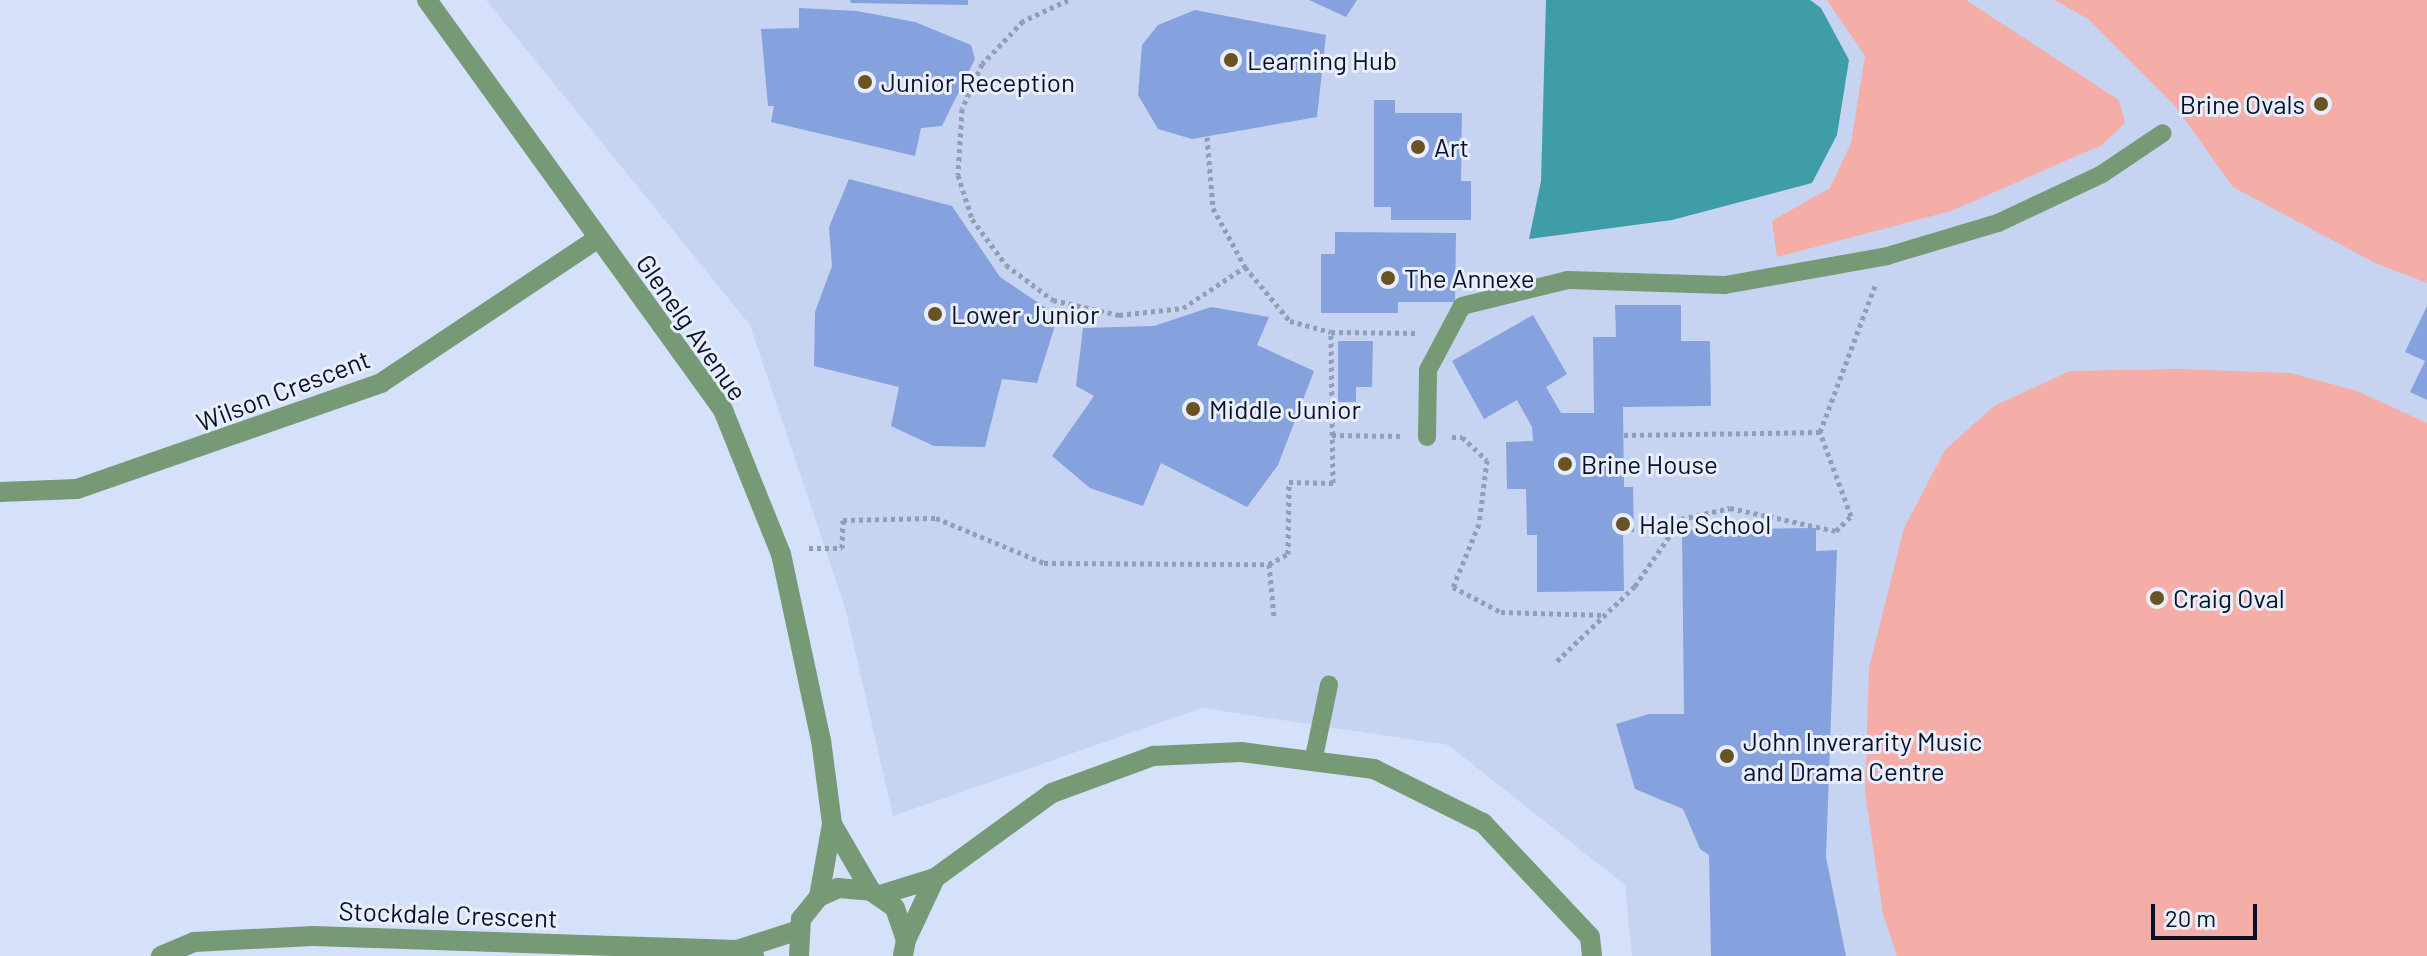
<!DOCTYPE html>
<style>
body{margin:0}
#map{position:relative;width:2427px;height:956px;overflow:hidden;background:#d5e1fb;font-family:Barlow,sans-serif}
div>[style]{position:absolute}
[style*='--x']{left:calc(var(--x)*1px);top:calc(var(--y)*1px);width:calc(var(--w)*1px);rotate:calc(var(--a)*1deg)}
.built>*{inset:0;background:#c6d4f1}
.green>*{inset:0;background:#f5ada7}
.water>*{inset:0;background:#3f9da7}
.building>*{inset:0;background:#85a1de}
.path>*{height:5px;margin-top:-2.5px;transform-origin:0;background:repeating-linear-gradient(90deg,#929db6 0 4px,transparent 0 8px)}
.service>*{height:18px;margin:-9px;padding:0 9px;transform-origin:9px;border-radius:9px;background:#769a76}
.minor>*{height:20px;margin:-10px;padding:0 10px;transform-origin:10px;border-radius:10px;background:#769a76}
.dots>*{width:22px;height:22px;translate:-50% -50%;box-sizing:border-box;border:4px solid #e8eefb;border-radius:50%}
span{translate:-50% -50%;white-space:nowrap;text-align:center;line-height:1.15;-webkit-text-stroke:6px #e8eefb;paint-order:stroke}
.poi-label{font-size:26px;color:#081127}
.left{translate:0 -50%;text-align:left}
.right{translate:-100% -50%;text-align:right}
.street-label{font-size:26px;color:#081127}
.scale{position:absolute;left:2151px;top:904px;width:106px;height:36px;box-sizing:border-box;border:4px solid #081127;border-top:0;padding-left:10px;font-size:24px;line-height:28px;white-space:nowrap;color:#081127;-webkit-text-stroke:6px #e8eefb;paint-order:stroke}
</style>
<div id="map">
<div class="built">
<i style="clip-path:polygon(486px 0,2427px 0,2427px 956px,1632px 956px,1625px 885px,1448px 745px,1202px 708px,893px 816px,846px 611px,750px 325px)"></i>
</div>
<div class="green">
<i style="clip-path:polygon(1827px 0,1966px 0,2119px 100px,2125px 123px,2102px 145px,1951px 211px,1777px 257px,1772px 221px,1830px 188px,1851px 143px,1865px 56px)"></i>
<i style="clip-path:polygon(2054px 0,2427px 0,2427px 283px,2375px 263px,2233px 187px,2175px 106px,2088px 19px)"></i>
<i style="clip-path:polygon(2179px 369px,2291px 373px,2357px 391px,2427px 423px,2427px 956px,1897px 956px,1883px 914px,1865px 793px,1869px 668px,1904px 528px,1945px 450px,1994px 406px,2070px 371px)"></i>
</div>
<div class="water">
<i style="clip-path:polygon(1546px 0,1810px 0,1821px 8px,1849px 60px,1837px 135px,1812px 183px,1672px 220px,1529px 239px,1541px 181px)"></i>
</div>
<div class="building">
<i style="clip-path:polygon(850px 0,968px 0,968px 5px,851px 3px)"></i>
<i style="clip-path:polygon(1309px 0,1357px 0,1346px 17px)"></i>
<i style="clip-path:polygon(799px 8px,857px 11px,915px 22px,971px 45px,975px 59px,942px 126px,921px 128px,915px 156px,771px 122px,774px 106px,768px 106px,761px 29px,799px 28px)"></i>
<i style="clip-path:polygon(1195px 10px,1326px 35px,1317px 117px,1192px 139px,1158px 129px,1138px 95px,1142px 45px,1158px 25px)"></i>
<i style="clip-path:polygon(1374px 100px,1395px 100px,1395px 113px,1462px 113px,1461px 181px,1471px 181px,1471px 220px,1391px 220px,1391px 207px,1374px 207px)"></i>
<i style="clip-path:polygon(849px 179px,952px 206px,1000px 277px,1058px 316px,1037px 383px,1002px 379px,985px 447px,934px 446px,891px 426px,899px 387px,814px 366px,815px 312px,832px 266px,829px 227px)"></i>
<i style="clip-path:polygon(1335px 232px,1456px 233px,1455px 302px,1398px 302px,1398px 313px,1321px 313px,1321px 254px,1335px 254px)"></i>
<i style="clip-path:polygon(1615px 305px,1681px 305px,1681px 341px,1710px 341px,1711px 406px,1623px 407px,1624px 487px,1633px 487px,1634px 532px,1623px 532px,1624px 591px,1537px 592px,1537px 535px,1527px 535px,1526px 489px,1507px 489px,1506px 442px,1533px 441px,1532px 427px,1517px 400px,1484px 419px,1452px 361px,1533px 315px,1567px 374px,1546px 387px,1561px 413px,1594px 413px,1593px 337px,1616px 337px)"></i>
<i style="clip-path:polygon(2427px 306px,2427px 400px,2410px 392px,2425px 361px,2405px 352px)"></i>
<i style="clip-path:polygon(1211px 307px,1269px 317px,1257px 345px,1314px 371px,1278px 465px,1247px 507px,1161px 463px,1143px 506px,1090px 488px,1052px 456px,1094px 396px,1076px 386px,1083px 328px,1154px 326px)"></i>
<i style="clip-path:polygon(1338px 341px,1373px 341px,1372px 387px,1356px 387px,1356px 402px,1338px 402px)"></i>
<i style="clip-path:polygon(1816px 528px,1816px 551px,1837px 550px,1826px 857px,1846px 956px,1711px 956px,1709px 855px,1700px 849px,1683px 809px,1635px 789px,1616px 724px,1649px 714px,1684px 714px,1682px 530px)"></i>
</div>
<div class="path">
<i style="--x:1068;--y:0;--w:50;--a:155"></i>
<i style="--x:1023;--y:21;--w:59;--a:133.6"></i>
<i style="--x:982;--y:64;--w:49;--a:114"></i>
<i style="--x:962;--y:109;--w:66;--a:93.5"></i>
<i style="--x:958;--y:175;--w:46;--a:72.3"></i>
<i style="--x:972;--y:219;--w:57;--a:53.5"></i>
<i style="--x:1006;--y:265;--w:59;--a:36.7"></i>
<i style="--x:1053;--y:300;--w:68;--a:12.8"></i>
<i style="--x:1119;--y:315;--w:64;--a:-6.2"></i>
<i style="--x:1183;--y:308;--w:74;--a:-33.5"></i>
<i style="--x:1207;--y:137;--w:71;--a:85.2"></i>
<i style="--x:1213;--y:208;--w:67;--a:61.5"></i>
<i style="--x:1245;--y:267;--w:70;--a:50.2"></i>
<i style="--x:1290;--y:321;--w:42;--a:15"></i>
<i style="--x:1331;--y:332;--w:87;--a:0.7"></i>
<i style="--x:1820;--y:432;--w:159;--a:-69.4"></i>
<i style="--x:1332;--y:435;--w:70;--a:0.8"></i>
<i style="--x:1452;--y:437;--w:10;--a:0"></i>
<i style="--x:1462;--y:437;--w:34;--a:43"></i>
<i style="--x:1487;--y:460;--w:64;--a:97.1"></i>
<i style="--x:1479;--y:524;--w:68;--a:112.4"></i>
<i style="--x:1453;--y:587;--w:54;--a:27.5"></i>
<i style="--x:1501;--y:612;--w:104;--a:1.7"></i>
<i style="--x:809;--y:548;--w:33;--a:0"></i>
<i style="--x:842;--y:548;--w:28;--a:-88"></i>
<i style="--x:843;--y:520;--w:93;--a:-1.2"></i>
<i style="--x:936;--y:518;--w:117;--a:22.6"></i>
<i style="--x:1044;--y:563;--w:225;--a:0.3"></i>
<i style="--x:1269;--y:564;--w:53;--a:84.6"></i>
<i style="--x:1269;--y:564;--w:21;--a:-28"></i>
<i style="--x:1288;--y:554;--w:72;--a:-89.2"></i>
<i style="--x:1289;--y:482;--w:44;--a:1.3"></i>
<i style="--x:1333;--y:483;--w:151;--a:-90.8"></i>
<i style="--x:1557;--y:661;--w:108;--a:-43.9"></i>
<i style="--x:1635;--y:586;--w:81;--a:-55.5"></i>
<i style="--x:1681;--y:519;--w:50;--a:-12.7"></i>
<i style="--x:1730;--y:508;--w:108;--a:12.2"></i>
<i style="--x:1836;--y:531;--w:21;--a:-45"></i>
<i style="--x:1851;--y:516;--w:90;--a:-110.3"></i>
<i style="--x:1820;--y:432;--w:197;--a:179.1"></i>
</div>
<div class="service">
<i style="--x:1427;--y:437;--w:67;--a:-89.1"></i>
<i style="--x:1428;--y:370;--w:72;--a:-62"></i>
<i style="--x:1462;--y:306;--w:109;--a:-13.8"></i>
<i style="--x:1568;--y:280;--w:157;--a:1.8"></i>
<i style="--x:1725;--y:285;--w:165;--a:-10.1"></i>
<i style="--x:1887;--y:256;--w:116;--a:-16.6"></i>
<i style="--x:1998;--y:223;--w:115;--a:-25.2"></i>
<i style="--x:2102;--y:174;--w:73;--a:-33.9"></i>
<i style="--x:1313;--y:762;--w:79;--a:-78.3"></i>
</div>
<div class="minor">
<i style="--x:427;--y:0;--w:506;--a:54.17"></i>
<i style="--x:723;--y:410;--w:155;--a:68.1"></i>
<i style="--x:781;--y:554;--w:190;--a:77.9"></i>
<i style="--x:821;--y:740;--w:85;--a:82.5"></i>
<i style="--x:832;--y:824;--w:74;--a:100.1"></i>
<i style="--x:0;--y:492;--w:77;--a:-2.2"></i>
<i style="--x:77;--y:489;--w:322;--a:-19.2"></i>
<i style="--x:381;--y:383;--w:260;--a:-33.7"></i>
<i style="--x:832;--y:824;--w:78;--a:59.8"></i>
<i style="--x:880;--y:895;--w:58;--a:-17.2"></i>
<i style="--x:935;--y:878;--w:145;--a:-36"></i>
<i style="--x:1052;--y:793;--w:108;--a:-20.1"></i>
<i style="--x:1153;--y:756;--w:88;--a:-2.6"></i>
<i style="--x:1241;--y:752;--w:134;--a:7.3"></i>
<i style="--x:1374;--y:769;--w:122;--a:26.4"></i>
<i style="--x:1483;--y:823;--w:156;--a:46.8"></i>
<i style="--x:1590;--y:937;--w:19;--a:84"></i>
<i style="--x:906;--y:940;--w:68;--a:-64.9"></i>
<i style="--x:737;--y:950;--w:65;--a:-17.9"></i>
<i style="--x:161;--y:956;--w:36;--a:-23"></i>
<i style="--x:194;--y:942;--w:119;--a:-2.9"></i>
<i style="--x:313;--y:936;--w:424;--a:1.9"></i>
<i style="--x:737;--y:950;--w:18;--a:19"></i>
<i style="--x:799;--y:956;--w:37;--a:-87"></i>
<i style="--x:801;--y:919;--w:28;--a:-51"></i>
<i style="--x:819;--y:897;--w:21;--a:-25"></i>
<i style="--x:838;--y:888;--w:33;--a:5"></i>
<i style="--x:871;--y:891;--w:29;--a:35"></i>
<i style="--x:895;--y:908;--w:34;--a:71"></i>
<i style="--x:906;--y:940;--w:16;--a:101"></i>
</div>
<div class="dots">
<i style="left:1231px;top:60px;background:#695322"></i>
<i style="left:865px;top:82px;background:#695322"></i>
<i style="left:2321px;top:104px;background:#695322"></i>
<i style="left:1418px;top:147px;background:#695322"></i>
<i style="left:1388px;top:278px;background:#695322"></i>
<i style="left:935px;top:314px;background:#695322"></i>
<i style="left:1193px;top:409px;background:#695322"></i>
<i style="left:1565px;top:464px;background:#695322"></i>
<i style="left:1623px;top:524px;background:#695322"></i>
<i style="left:2157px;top:598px;background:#695322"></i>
<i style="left:1727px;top:756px;background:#695322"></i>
</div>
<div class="poi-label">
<span class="left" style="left:1247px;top:60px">Learning Hub</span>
<span class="left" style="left:881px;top:82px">Junior Reception</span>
<span class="right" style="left:2305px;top:104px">Brine Ovals</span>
<span class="left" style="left:1434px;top:147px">Art</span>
<span class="left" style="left:1404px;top:278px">The Annexe</span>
<span class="left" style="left:951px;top:314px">Lower Junior</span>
<span class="left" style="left:1209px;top:409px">Middle Junior</span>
<span class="left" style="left:1581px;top:464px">Brine House</span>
<span class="left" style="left:1639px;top:524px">Hale School</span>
<span class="left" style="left:2173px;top:598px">Craig Oval</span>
<span class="left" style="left:1743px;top:756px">John Inverarity Music<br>and Drama Centre</span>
</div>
<div class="street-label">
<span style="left:692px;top:327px;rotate:55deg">Glenelg Avenue</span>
<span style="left:283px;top:390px;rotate:-21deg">Wilson Crescent</span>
<span style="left:448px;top:914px;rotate:2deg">Stockdale Crescent</span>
</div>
<div class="scale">20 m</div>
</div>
